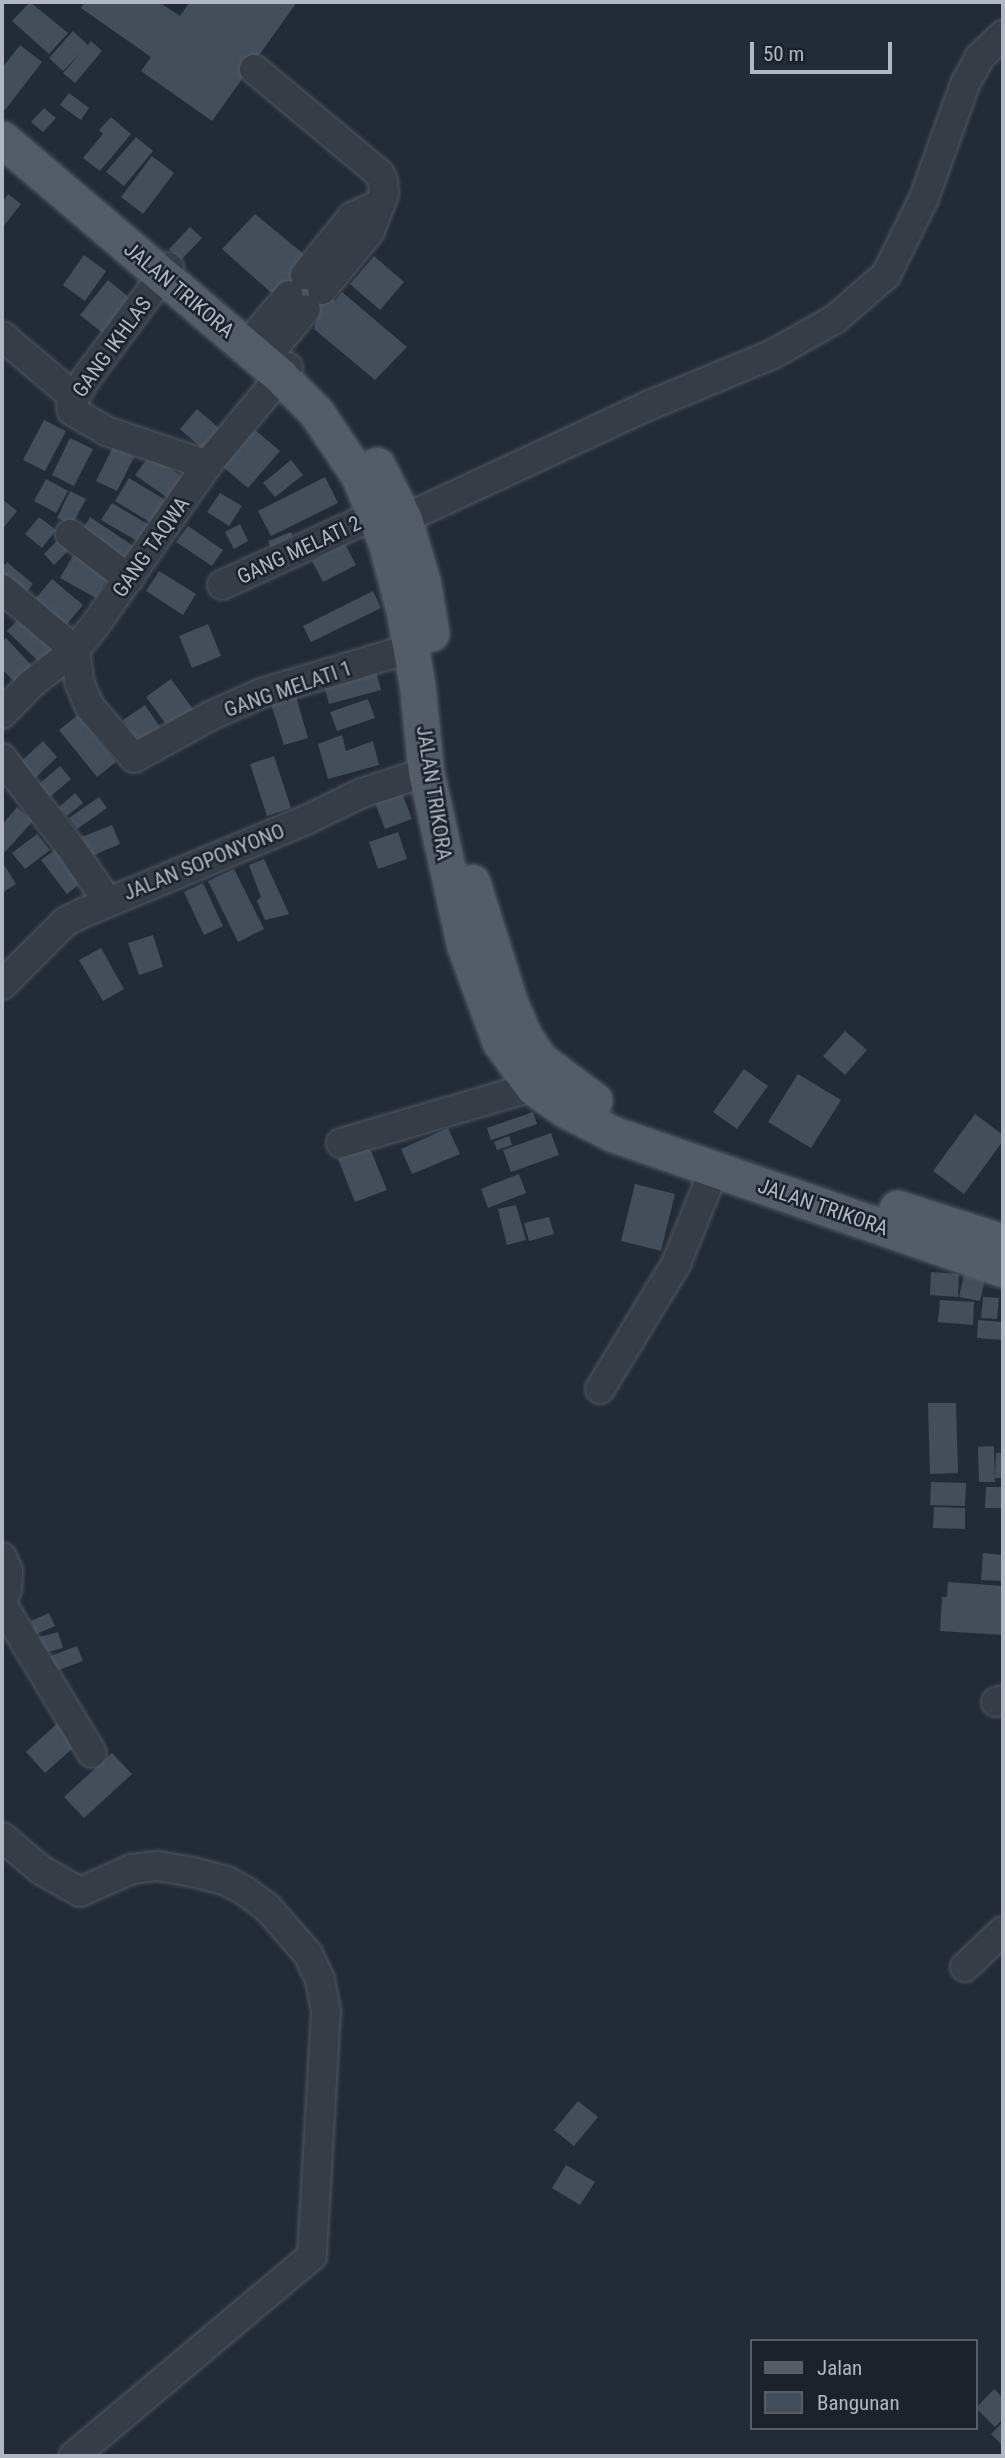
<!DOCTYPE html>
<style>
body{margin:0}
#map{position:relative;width:1005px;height:2458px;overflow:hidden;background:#232b36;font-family:"Roboto Condensed",sans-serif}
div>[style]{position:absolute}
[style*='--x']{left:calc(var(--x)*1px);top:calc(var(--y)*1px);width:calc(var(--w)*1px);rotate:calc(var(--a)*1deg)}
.building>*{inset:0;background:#444e5b}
.roads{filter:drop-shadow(0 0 2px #515862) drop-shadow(0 0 2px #515862)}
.minor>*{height:28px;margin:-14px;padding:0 14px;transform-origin:14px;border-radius:14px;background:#363d47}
.major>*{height:35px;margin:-17.5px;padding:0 17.5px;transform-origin:17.5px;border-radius:17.5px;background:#545c67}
span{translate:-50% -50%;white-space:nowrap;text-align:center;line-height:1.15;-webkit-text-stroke:5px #1b222c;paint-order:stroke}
.street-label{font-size:21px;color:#b1b8c3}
.frame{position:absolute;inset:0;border:4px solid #b1b8c3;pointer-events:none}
.legend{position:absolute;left:750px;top:2339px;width:228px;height:91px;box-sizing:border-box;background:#1b222c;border:2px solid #575e68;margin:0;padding:9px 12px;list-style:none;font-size:21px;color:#b1b8c3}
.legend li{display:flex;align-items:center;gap:14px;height:35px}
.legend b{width:35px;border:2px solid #575e68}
.scale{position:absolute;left:750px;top:42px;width:142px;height:32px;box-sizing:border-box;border:4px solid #b1b8c3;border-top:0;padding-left:9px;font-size:21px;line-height:24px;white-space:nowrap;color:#b1b8c3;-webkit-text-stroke:5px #1b222c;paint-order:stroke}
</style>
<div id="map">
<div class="building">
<i style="clip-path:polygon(30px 2px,68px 33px,49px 54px,12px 21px)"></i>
<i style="clip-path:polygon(85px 2px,159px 2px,180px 16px,190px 2px,297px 2px,212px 121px,141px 71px,151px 57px,81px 8px)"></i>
<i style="clip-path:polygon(73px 31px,88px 45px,91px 41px,102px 51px,75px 83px,63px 73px,82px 51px,63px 71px,49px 58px)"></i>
<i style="clip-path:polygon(20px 45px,42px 62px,5px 110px,2px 108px,2px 68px)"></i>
<i style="clip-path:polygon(69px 93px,89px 108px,81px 120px,60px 105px)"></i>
<i style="clip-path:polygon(44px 108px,56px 118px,43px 132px,31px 122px)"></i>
<i style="clip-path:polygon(111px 117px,131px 134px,100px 171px,83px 158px,103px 134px,99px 130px)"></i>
<i style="clip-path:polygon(136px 137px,153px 151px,124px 186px,106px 172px)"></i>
<i style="clip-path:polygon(152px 156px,174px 173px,143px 214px,121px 197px)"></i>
<i style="clip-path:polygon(8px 194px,21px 204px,2px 228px,2px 202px)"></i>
<i style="clip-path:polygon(255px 214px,311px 260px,302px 272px,335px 301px,342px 292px,407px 347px,375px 380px,314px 329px,317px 318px,283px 290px,276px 297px,222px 249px)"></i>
<i style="clip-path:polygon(190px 227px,202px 238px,181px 260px,169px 249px)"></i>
<i style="clip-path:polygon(84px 255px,106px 271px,85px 301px,63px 285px)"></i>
<i style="clip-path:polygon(374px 256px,404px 282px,380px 310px,350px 284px)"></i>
<i style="clip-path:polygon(108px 280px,138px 305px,110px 339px,80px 315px)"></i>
<i style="clip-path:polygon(197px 409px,228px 436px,210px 456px,180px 429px)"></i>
<i style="clip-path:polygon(44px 420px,66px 431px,45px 471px,23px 460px)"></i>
<i style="clip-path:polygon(255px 430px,280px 451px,248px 488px,223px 467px)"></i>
<i style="clip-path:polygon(70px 438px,93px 449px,74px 486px,52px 475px)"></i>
<i style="clip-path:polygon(113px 447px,134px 457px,117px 491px,96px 481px)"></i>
<i style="clip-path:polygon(150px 455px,184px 478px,169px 499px,135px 475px)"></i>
<i style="clip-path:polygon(291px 460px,303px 475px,275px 497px,263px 483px)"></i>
<i style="clip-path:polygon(325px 477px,338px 503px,271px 536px,258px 511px)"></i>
<i style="clip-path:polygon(129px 478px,167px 501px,153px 524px,115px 501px)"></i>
<i style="clip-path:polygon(46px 479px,68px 491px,56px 513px,34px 501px)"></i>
<i style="clip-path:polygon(70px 491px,86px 499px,72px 525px,57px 518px)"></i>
<i style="clip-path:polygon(220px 493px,242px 506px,229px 526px,207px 512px)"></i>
<i style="clip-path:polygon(2px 499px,17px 511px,4px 527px,2px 525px)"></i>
<i style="clip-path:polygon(112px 503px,149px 525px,139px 542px,101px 520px)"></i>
<i style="clip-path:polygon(39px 517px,56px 530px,42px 548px,25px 534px)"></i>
<i style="clip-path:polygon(90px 517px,135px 547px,123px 566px,78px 536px)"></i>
<i style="clip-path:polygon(240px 524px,248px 541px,234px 549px,225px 532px)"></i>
<i style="clip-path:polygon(188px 526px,223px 550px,212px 566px,176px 542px)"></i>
<i style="clip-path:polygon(291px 532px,297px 547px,274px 556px,268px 541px)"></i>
<i style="clip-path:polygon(63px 535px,73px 546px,54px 565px,44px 554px)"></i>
<i style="clip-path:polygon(345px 544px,356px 565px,323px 582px,312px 561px)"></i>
<i style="clip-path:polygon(75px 552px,111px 572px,96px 598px,60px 578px)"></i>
<i style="clip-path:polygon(7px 562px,33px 584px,20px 600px,2px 586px,2px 568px)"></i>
<i style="clip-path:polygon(159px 571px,196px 594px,183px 615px,146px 591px)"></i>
<i style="clip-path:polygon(52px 579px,83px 605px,66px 625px,35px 599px)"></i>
<i style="clip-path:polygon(373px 591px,381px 608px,311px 642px,303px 626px)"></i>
<i style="clip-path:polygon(26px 612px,63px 648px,44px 667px,7px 631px)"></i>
<i style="clip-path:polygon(208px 624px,221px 656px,192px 668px,179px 636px)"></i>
<i style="clip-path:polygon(6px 638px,34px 668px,17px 685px,2px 669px,2px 642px)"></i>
<i style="clip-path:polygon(374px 664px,381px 690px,329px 704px,322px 678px)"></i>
<i style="clip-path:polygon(171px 679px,193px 709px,168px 727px,146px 697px)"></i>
<i style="clip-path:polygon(295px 693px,308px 738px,284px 745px,270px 701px)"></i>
<i style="clip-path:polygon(368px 699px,375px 718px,337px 731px,330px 712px)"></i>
<i style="clip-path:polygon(145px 705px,163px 731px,141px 746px,123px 720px)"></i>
<i style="clip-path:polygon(78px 715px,116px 762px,97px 777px,59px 730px)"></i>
<i style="clip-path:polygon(342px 735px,346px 751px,373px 741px,379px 765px,328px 779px,318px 744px)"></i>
<i style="clip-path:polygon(43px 741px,57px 757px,29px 784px,14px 768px)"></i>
<i style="clip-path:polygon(274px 756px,291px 808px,267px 816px,250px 764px)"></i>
<i style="clip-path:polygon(60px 766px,71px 779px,44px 802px,33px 789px)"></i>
<i style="clip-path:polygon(75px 793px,83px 803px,67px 816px,59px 807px)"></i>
<i style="clip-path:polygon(402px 793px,412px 819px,385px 829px,375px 803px)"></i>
<i style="clip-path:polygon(99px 797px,107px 808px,77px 829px,69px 818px)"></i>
<i style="clip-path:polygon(17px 807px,33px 821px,5px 852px,2px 850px,2px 825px)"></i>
<i style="clip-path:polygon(112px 825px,120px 844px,87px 858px,79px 838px)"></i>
<i style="clip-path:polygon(398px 832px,407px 859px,378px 869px,369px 842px)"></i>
<i style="clip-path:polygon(37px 834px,50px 850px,25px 869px,12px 853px)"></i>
<i style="clip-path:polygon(59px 847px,84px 880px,67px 894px,41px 860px)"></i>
<i style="clip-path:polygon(264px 859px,289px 914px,265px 920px,257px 901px,261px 897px,249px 865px)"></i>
<i style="clip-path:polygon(4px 865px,16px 884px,2px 893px,2px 866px)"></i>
<i style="clip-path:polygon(234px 869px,264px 929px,238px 942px,208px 881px)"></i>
<i style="clip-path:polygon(203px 883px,223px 926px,204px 935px,184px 892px)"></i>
<i style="clip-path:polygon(153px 935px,163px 967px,139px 975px,128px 943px)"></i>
<i style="clip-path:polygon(101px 948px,124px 989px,103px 1001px,79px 960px)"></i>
<i style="clip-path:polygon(845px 1031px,867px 1050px,845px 1075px,823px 1056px)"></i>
<i style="clip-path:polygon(744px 1069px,768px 1086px,737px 1129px,713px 1112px)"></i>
<i style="clip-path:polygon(798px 1074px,841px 1100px,811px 1148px,768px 1122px)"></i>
<i style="clip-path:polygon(533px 1112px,537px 1124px,491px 1140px,487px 1128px)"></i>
<i style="clip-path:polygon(975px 1114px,1003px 1135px,1003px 1141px,964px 1194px,933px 1171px)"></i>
<i style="clip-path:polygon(448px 1128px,460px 1154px,412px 1174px,401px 1149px)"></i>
<i style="clip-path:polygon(551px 1133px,559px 1155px,511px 1172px,503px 1150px)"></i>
<i style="clip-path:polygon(509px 1136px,512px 1145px,497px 1150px,494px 1142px)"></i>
<i style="clip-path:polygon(369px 1146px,387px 1190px,355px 1202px,338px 1159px)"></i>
<i style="clip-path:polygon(519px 1174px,526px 1193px,488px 1208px,481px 1189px)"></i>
<i style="clip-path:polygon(635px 1184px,675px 1194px,661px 1251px,621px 1241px)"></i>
<i style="clip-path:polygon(516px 1205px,526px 1240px,507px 1245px,498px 1209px)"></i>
<i style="clip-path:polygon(549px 1217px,554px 1234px,529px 1241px,524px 1223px)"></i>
<i style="clip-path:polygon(931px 1272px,959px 1274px,958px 1297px,930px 1295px)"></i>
<i style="clip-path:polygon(964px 1275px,985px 1279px,980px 1301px,959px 1297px)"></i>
<i style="clip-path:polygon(983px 1297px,999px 1298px,997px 1319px,981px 1318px)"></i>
<i style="clip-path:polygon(940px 1300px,974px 1302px,973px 1325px,938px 1322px)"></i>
<i style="clip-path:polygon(978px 1320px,1003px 1322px,1003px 1340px,977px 1338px)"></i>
<i style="clip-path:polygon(928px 1403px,956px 1403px,958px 1473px,930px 1474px)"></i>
<i style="clip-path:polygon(994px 1446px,995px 1482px,979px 1482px,978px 1447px)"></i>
<i style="clip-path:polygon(996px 1453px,1003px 1453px,1003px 1478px,995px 1478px)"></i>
<i style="clip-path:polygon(931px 1482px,966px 1483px,965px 1506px,930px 1505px)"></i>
<i style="clip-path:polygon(986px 1487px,1003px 1487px,1003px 1508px,985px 1508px)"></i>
<i style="clip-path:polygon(934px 1507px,965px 1508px,965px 1529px,933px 1528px)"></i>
<i style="clip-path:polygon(983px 1553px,1003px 1555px,1003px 1581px,981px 1580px)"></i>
<i style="clip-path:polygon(948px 1582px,1003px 1586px,1003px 1635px,940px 1631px,942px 1597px,947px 1597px)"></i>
<i style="clip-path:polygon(49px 1613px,55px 1626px,36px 1634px,31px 1621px)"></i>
<i style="clip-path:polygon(58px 1632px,63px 1648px,44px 1653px,39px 1637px)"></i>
<i style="clip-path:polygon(77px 1646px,83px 1661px,53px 1672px,48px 1657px)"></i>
<i style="clip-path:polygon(62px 1719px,82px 1740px,45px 1773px,26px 1752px)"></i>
<i style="clip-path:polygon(112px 1753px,132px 1774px,84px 1818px,64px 1797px)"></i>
<i style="clip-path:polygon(578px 2101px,598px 2117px,574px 2146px,554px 2130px)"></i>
<i style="clip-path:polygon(566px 2165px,595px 2182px,580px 2205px,552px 2188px)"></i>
<i style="clip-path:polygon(994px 2389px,1003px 2398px,1003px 2419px,995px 2427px,976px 2408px)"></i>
<i style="clip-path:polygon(1003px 2422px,1003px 2446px,991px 2434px)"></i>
</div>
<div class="roads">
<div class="minor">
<i style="--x:254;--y:69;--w:163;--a:39.8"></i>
<i style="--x:379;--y:173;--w:9;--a:63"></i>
<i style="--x:383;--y:181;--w:13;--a:86"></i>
<i style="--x:384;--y:194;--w:40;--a:111"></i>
<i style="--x:370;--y:231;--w:76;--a:129.1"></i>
<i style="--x:169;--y:267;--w:137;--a:126.7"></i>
<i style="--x:87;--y:377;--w:31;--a:121"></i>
<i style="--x:71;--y:404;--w:7;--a:82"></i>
<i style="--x:72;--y:411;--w:39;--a:30"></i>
<i style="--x:106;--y:431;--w:107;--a:18.6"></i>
<i style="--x:305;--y:275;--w:75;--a:-51"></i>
<i style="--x:352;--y:217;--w:32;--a:-26"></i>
<i style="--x:2;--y:336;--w:94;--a:40.3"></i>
<i style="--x:246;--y:347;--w:67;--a:-50.4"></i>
<i style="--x:263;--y:361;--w:67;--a:-50.4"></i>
<i style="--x:404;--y:519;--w:271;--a:-24.9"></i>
<i style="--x:650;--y:405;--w:133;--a:-22.5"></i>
<i style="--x:773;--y:354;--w:71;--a:-29.4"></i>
<i style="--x:835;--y:319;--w:67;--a:-40.8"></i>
<i style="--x:886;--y:275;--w:86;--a:-63.7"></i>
<i style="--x:924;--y:198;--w:121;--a:-70.2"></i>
<i style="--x:965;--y:84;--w:31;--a:-61"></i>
<i style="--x:980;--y:57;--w:32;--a:-44"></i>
<i style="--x:70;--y:534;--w:74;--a:37.3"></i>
<i style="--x:222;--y:585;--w:168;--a:-24.6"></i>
<i style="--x:2;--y:589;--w:95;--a:39.9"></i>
<i style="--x:75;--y:650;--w:34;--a:82"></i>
<i style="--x:80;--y:684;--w:25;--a:67"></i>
<i style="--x:90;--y:707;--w:67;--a:49.2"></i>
<i style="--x:134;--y:758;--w:87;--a:-28.9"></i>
<i style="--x:210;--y:716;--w:57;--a:-23.9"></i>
<i style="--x:262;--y:693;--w:157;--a:-16.7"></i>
<i style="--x:2;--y:714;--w:43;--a:-45.9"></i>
<i style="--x:32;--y:683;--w:54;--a:-37.5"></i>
<i style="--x:75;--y:650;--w:33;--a:-51"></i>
<i style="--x:96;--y:624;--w:194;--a:-55.1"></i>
<i style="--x:207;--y:465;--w:127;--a:-50.4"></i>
<i style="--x:2;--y:758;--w:113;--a:52.5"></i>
<i style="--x:71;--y:848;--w:65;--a:55.6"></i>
<i style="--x:2;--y:985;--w:89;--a:-45"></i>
<i style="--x:65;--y:922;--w:22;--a:-27"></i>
<i style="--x:85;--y:912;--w:242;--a:-22.6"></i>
<i style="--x:308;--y:819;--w:60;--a:-25.7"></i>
<i style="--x:362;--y:793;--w:67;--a:-18.2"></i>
<i style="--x:341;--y:1143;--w:200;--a:-16.3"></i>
<i style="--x:600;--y:1389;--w:146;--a:-58.7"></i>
<i style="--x:676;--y:1264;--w:101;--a:-68"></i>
<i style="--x:2;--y:1557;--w:15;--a:67"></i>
<i style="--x:8;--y:1571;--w:18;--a:93"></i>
<i style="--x:7;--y:1589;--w:12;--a:114"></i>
<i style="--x:2;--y:1604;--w:174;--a:58.9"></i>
<i style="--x:996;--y:1702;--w:7;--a:-16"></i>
<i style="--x:2;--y:1837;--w:51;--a:40.2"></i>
<i style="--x:41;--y:1870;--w:45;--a:29.4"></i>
<i style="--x:80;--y:1892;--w:57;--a:-23.9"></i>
<i style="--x:132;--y:1869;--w:26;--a:-7"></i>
<i style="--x:158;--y:1866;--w:36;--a:10"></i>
<i style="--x:193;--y:1872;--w:35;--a:15"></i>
<i style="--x:227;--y:1881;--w:21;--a:29"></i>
<i style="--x:245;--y:1891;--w:27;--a:36"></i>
<i style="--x:267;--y:1907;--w:62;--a:48.9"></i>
<i style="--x:308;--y:1954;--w:29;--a:65"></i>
<i style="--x:320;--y:1980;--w:33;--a:79"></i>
<i style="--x:326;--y:2012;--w:244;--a:93.3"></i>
<i style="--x:312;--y:2256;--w:311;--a:140"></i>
<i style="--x:965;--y:1967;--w:52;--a:-43.5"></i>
</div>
<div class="major">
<i style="--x:2;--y:139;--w:365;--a:40.4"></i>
<i style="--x:280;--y:376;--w:51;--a:45"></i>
<i style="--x:316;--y:412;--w:77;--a:56.1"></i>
<i style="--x:359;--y:476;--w:72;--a:68.1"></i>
<i style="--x:386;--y:543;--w:70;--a:75.2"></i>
<i style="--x:404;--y:611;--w:74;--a:79.9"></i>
<i style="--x:417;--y:684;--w:88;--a:84.2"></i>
<i style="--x:426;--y:772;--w:176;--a:77.5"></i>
<i style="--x:464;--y:944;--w:104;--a:69.8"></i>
<i style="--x:500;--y:1042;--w:56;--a:53.7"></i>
<i style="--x:533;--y:1087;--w:38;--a:35"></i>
<i style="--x:564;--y:1109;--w:55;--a:27"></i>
<i style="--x:613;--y:1134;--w:413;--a:19.1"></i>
<i style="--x:377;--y:465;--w:60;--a:63.4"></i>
<i style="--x:404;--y:519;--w:68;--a:73.7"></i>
<i style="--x:423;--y:584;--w:50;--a:80.7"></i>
<i style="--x:472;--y:882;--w:127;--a:72.6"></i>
<i style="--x:510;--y:1003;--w:34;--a:67"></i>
<i style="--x:523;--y:1034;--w:30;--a:57"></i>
<i style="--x:539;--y:1059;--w:69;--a:36.7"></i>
<i style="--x:897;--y:1208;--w:111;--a:17.8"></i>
</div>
</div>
<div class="street-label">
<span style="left:179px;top:290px;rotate:40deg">JALAN TRIKORA</span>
<span style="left:112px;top:347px;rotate:-54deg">GANG IKHLAS</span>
<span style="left:151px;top:547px;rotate:-55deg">GANG TAQWA</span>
<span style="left:299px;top:550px;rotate:-25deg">GANG MELATI 2</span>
<span style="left:288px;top:689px;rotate:-19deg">GANG MELATI 1</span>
<span style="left:434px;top:793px;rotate:81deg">JALAN TRIKORA</span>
<span style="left:204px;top:862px;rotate:-22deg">JALAN SOPONYONO</span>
<span style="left:823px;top:1207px;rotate:19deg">JALAN TRIKORA</span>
</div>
<div class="frame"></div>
<ul class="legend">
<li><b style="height:9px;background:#545c67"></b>Jalan</li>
<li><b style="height:19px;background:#444e5b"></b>Bangunan</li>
</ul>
<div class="scale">50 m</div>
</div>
